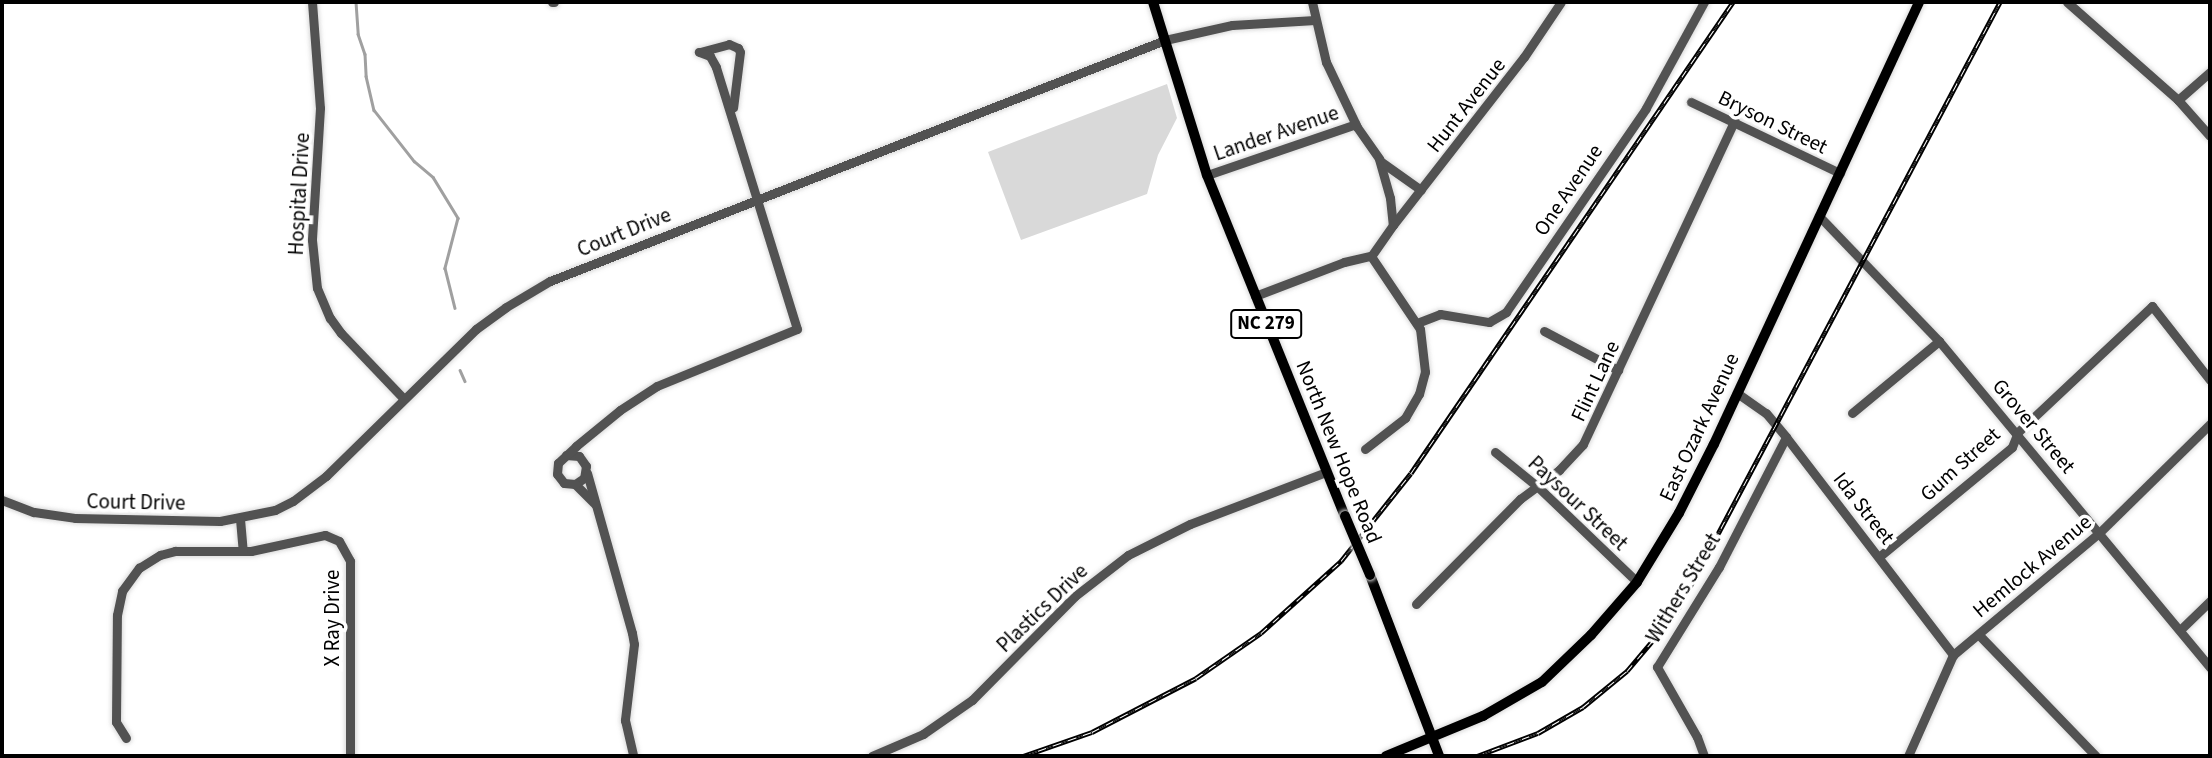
<!DOCTYPE html>
<style>
body{margin:0}
#map{position:relative;width:2212px;height:758px;overflow:hidden;background:#fff;font-family:"Source Sans 3",sans-serif}
div>[style]{position:absolute}
[style*='--x']{left:calc(var(--x)*1px);top:calc(var(--y)*1px);width:calc(var(--w)*1px);rotate:calc(var(--a)*1deg)}
.green>*{inset:0;background:#d9d9d9}
.stream>*{height:2.5px;margin:-1.25px;padding:0 1.25px;transform-origin:1.25px;border-radius:1.25px;background:#a0a0a0}
.roads{filter:drop-shadow(0 0 2px #dbdbdb) drop-shadow(0 0 2px #dbdbdb)}
.minor>*{height:9px;margin:-4.5px;padding:0 4.5px;transform-origin:4.5px;border-radius:4.5px;background:#525252}
.major>*{height:10px;margin:-5px;padding:0 5px;transform-origin:5px;border-radius:5px;background:#000}
.rail>*{height:5px;margin-top:-2.5px;transform-origin:0;background:repeating-linear-gradient(90deg,#fff 0 8px,#000 0 16px);box-sizing:border-box;border-block:2px solid #000}
.bridges{filter:drop-shadow(0 0 2px #dbdbdb) drop-shadow(0 0 2px #dbdbdb)}
.major-bridge>*{height:10px;margin:-5px;padding:0 5px;transform-origin:5px;border-radius:5px;background:#000}
span{translate:-50% -50%;white-space:nowrap;text-align:center;line-height:1.15;-webkit-text-stroke:7px #fff;paint-order:stroke}
.shield-label span{padding:2px 5px;background:#fff;border:2px solid;border-radius:5px;-webkit-text-stroke-width:0}
.shield-label{font-size:19px;color:#000;font-weight:700}
.street-label{font-size:21px;color:#000}
.frame{position:absolute;inset:0;border:4px solid #000;pointer-events:none}
</style>
<div id="map">
<div class="green">
<i style="clip-path:polygon(1167px 84px,1177px 118px,1158px 155px,1147px 194px,1021px 240px,988px 152px)"></i>
</div>
<div class="stream">
<i style="--x:356;--y:2;--w:32;--a:86"></i>
<i style="--x:358;--y:34;--w:21;--a:71"></i>
<i style="--x:365;--y:54;--w:22;--a:87"></i>
<i style="--x:366;--y:76;--w:35;--a:77"></i>
<i style="--x:374;--y:110;--w:65;--a:51.9"></i>
<i style="--x:414;--y:161;--w:25;--a:40"></i>
<i style="--x:433;--y:177;--w:48;--a:58.6"></i>
<i style="--x:458;--y:218;--w:52;--a:104.6"></i>
<i style="--x:445;--y:268;--w:41;--a:76"></i>
<i style="--x:460;--y:370;--w:12;--a:66"></i>
</div>
<div class="roads">
<div class="minor">
<i style="--x:312;--y:2;--w:106;--a:85.7"></i>
<i style="--x:320;--y:108;--w:132;--a:93.5"></i>
<i style="--x:312;--y:240;--w:48;--a:84.1"></i>
<i style="--x:317;--y:288;--w:33;--a:67"></i>
<i style="--x:330;--y:318;--w:19;--a:54"></i>
<i style="--x:341;--y:333;--w:91;--a:46.3"></i>
<i style="--x:552;--y:2;--w:2;--a:0"></i>
<i style="--x:1312;--y:2;--w:62;--a:76.9"></i>
<i style="--x:1326;--y:62;--w:72;--a:64.5"></i>
<i style="--x:1357;--y:127;--w:39;--a:55"></i>
<i style="--x:1379;--y:159;--w:41;--a:74.2"></i>
<i style="--x:1390;--y:198;--w:27;--a:84"></i>
<i style="--x:1393;--y:225;--w:38;--a:125"></i>
<i style="--x:2067;--y:2;--w:148;--a:41.4"></i>
<i style="--x:2178;--y:100;--w:48;--a:48.4"></i>
<i style="--x:700;--y:52;--w:30;--a:-15"></i>
<i style="--x:729;--y:44;--w:10;--a:24"></i>
<i style="--x:738;--y:48;--w:4;--a:63"></i>
<i style="--x:740;--y:52;--w:56;--a:97.1"></i>
<i style="--x:2178;--y:100;--w:43;--a:-41.2"></i>
<i style="--x:1691;--y:102;--w:165;--a:25.5"></i>
<i style="--x:1380;--y:161;--w:50;--a:35.3"></i>
<i style="--x:1207;--y:175;--w:157;--a:-18.9"></i>
<i style="--x:1819;--y:216;--w:173;--a:46.2"></i>
<i style="--x:1939;--y:341;--w:425;--a:50.3"></i>
<i style="--x:1393;--y:225;--w:213;--a:-52.1"></i>
<i style="--x:1524;--y:57;--w:66;--a:-56.1"></i>
<i style="--x:1255;--y:296;--w:95;--a:-20.9"></i>
<i style="--x:1344;--y:262;--w:28;--a:-13"></i>
<i style="--x:1417;--y:323;--w:25;--a:-21"></i>
<i style="--x:1440;--y:314;--w:50;--a:9.3"></i>
<i style="--x:1489;--y:322;--w:20;--a:-30"></i>
<i style="--x:1506;--y:312;--w:247;--a:-55.5"></i>
<i style="--x:1646;--y:108;--w:121;--a:-61.3"></i>
<i style="--x:1544;--y:331;--w:84;--a:27.8"></i>
<i style="--x:1737;--y:393;--w:35;--a:35"></i>
<i style="--x:1766;--y:413;--w:31;--a:50"></i>
<i style="--x:1786;--y:437;--w:275;--a:52.5"></i>
<i style="--x:1852;--y:413;--w:113;--a:-39.6"></i>
<i style="--x:1365;--y:449;--w:51;--a:-37.8"></i>
<i style="--x:1405;--y:418;--w:28;--a:-60"></i>
<i style="--x:1419;--y:394;--w:23;--a:-75"></i>
<i style="--x:1425;--y:372;--w:43;--a:-96.6"></i>
<i style="--x:1420;--y:329;--w:88;--a:-123.9"></i>
<i style="--x:1495;--y:452;--w:55;--a:39.1"></i>
<i style="--x:1538;--y:487;--w:137;--a:43.8"></i>
<i style="--x:566;--y:455;--w:13;--a:4"></i>
<i style="--x:579;--y:456;--w:12;--a:55"></i>
<i style="--x:586;--y:466;--w:12;--a:99"></i>
<i style="--x:584;--y:478;--w:11;--a:146"></i>
<i style="--x:587;--y:473;--w:166;--a:74.3"></i>
<i style="--x:632;--y:633;--w:11;--a:80"></i>
<i style="--x:634;--y:644;--w:77;--a:96.8"></i>
<i style="--x:625;--y:720;--w:37;--a:77"></i>
<i style="--x:2;--y:500;--w:34;--a:21"></i>
<i style="--x:34;--y:512;--w:41;--a:8.3"></i>
<i style="--x:75;--y:518;--w:145;--a:1.2"></i>
<i style="--x:220;--y:521;--w:56;--a:-11.3"></i>
<i style="--x:275;--y:510;--w:20;--a:-27"></i>
<i style="--x:293;--y:501;--w:41;--a:-37.1"></i>
<i style="--x:326;--y:476;--w:210;--a:-44.4"></i>
<i style="--x:476;--y:329;--w:37;--a:-36"></i>
<i style="--x:506;--y:307;--w:51;--a:-30.6"></i>
<i style="--x:550;--y:281;--w:661;--a:-21.4"></i>
<i style="--x:1165;--y:40;--w:69;--a:-12.6"></i>
<i style="--x:1232;--y:25;--w:83;--a:-3.4"></i>
<i style="--x:595;--y:504;--w:28;--a:-135"></i>
<i style="--x:575;--y:484;--w:11;--a:-175"></i>
<i style="--x:564;--y:483;--w:11;--a:-128"></i>
<i style="--x:557;--y:474;--w:11;--a:-85"></i>
<i style="--x:558;--y:463;--w:25;--a:-43"></i>
<i style="--x:576;--y:446;--w:57;--a:-39.3"></i>
<i style="--x:620;--y:410;--w:44;--a:-33"></i>
<i style="--x:657;--y:386;--w:151;--a:-22.2"></i>
<i style="--x:797;--y:329;--w:274;--a:-107.2"></i>
<i style="--x:716;--y:67;--w:13;--a:-119"></i>
<i style="--x:710;--y:56;--w:12;--a:-160"></i>
<i style="--x:240;--y:519;--w:32;--a:85"></i>
<i style="--x:1880;--y:556;--w:171;--a:-39.5"></i>
<i style="--x:2012;--y:447;--w:16;--a:-68"></i>
<i style="--x:2018;--y:432;--w:184;--a:-43.2"></i>
<i style="--x:2152;--y:306;--w:94;--a:51.9"></i>
<i style="--x:1416;--y:604;--w:148;--a:-45.3"></i>
<i style="--x:1520;--y:499;--w:49;--a:-36.6"></i>
<i style="--x:1559;--y:470;--w:35;--a:-47"></i>
<i style="--x:1583;--y:444;--w:357;--a:-64.9"></i>
<i style="--x:2180;--y:630;--w:42;--a:-44"></i>
<i style="--x:1979;--y:635;--w:168;--a:46"></i>
<i style="--x:126;--y:738;--w:19;--a:-122"></i>
<i style="--x:116;--y:722;--w:107;--a:-89.5"></i>
<i style="--x:117;--y:615;--w:25;--a:-78"></i>
<i style="--x:122;--y:591;--w:29;--a:-54"></i>
<i style="--x:139;--y:568;--w:25;--a:-32"></i>
<i style="--x:160;--y:555;--w:16;--a:-15"></i>
<i style="--x:175;--y:551;--w:76;--a:0"></i>
<i style="--x:251;--y:551;--w:76;--a:-12.2"></i>
<i style="--x:325;--y:535;--w:15;--a:23"></i>
<i style="--x:339;--y:541;--w:23;--a:61"></i>
<i style="--x:350;--y:561;--w:195;--a:90"></i>
<i style="--x:872;--y:756;--w:56;--a:-23.3"></i>
<i style="--x:923;--y:734;--w:60;--a:-34.8"></i>
<i style="--x:972;--y:700;--w:146;--a:-45.3"></i>
<i style="--x:1075;--y:596;--w:67;--a:-37.7"></i>
<i style="--x:1128;--y:555;--w:69;--a:-26.6"></i>
<i style="--x:1190;--y:524;--w:146;--a:-20.9"></i>
<i style="--x:1704;--y:756;--w:20;--a:-110"></i>
<i style="--x:1697;--y:737;--w:81;--a:-119.7"></i>
<i style="--x:1657;--y:667;--w:118;--a:-58.2"></i>
<i style="--x:1719;--y:567;--w:146;--a:-62.7"></i>
<i style="--x:1908;--y:756;--w:111;--a:-66"></i>
<i style="--x:1953;--y:655;--w:190;--a:-39.9"></i>
<i style="--x:2099;--y:533;--w:156;--a:-44.5"></i>
</div>
<div class="major">
<i style="--x:1153;--y:2;--w:181;--a:72.7"></i>
<i style="--x:1207;--y:175;--w:368;--a:68"></i>
<i style="--x:1370;--y:575;--w:194;--a:69.1"></i>
<i style="--x:1386;--y:756;--w:105;--a:-22.4"></i>
<i style="--x:1483;--y:716;--w:68;--a:-30"></i>
<i style="--x:1542;--y:682;--w:68;--a:-43.8"></i>
<i style="--x:1591;--y:635;--w:70;--a:-49"></i>
<i style="--x:1637;--y:582;--w:81;--a:-58.7"></i>
<i style="--x:1679;--y:513;--w:77;--a:-63.1"></i>
<i style="--x:1714;--y:444;--w:487;--a:-65.1"></i>
</div>
</div>
<div class="rail">
<i style="--x:1023;--y:756;--w:73;--a:-19.2"></i>
<i style="--x:1092;--y:732;--w:117;--a:-27.4"></i>
<i style="--x:1196;--y:678;--w:79;--a:-34.7"></i>
<i style="--x:1261;--y:633;--w:108;--a:-42"></i>
<i style="--x:1341;--y:561;--w:112;--a:-51.5"></i>
<i style="--x:1411;--y:473;--w:571;--a:-55.64"></i>
<i style="--x:1477;--y:756;--w:65;--a:-20.7"></i>
<i style="--x:1538;--y:733;--w:52;--a:-30"></i>
<i style="--x:1583;--y:707;--w:57;--a:-39.3"></i>
<i style="--x:1627;--y:671;--w:76;--a:-49.8"></i>
<i style="--x:1676;--y:613;--w:692;--a:-62.06"></i>
</div>
<div class="bridges">
<div class="major-bridge">
<i style="--x:1345;--y:516;--w:64;--a:67"></i>
</div>
</div>
<div class="shield-label">
<span style="left:1266px;top:324px">NC 279</span>
</div>
<div class="street-label">
<span style="left:1466px;top:105px;rotate:-52deg">Hunt Avenue</span>
<span style="left:1773px;top:122px;rotate:26deg">Bryson Street</span>
<span style="left:1276px;top:133px;rotate:-19deg">Lander Avenue</span>
<span style="left:1568px;top:190px;rotate:-56deg">One Avenue</span>
<span style="left:299px;top:194px;rotate:-87deg">Hospital Drive</span>
<span style="left:624px;top:232px;rotate:-22deg">Court Drive</span>
<span style="left:1595px;top:381px;rotate:-65deg">Flint Lane</span>
<span style="left:2034px;top:426px;rotate:50deg">Grover Street</span>
<span style="left:1699px;top:427px;rotate:-65deg">East Ozark Avenue</span>
<span style="left:1339px;top:452px;rotate:68deg">North New Hope Road</span>
<span style="left:1960px;top:464px;rotate:-42deg">Gum Street</span>
<span style="left:136px;top:502px;rotate:1deg">Court Drive</span>
<span style="left:1578px;top:503px;rotate:43deg">Paysour Street</span>
<span style="left:1864px;top:508px;rotate:52deg">Ida Street</span>
<span style="left:2032px;top:566px;rotate:-40deg">Hemlock Avenue</span>
<span style="left:1683px;top:588px;rotate:-59deg">Withers Street</span>
<span style="left:1042px;top:608px;rotate:-44deg">Plastics Drive</span>
<span style="left:332px;top:618px;rotate:-90deg">X Ray Drive</span>
</div>
<div class="frame"></div>
</div>
